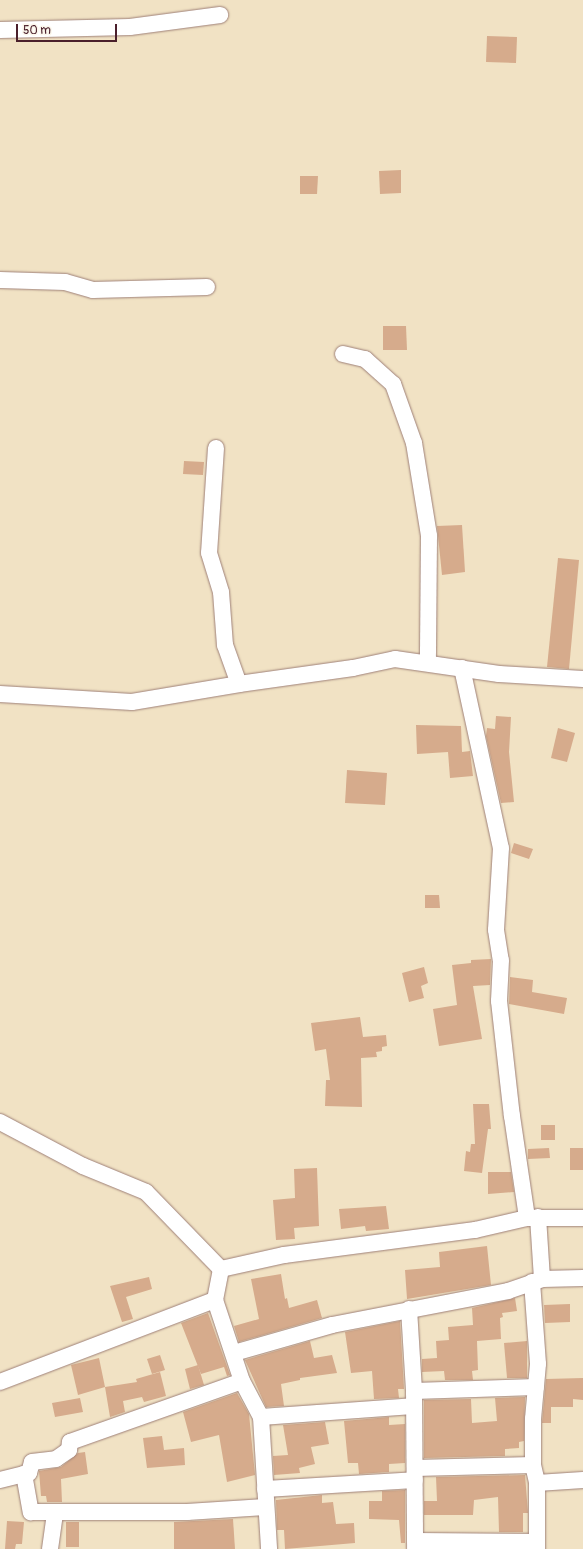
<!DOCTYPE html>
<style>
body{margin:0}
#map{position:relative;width:583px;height:1549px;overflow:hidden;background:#f1e2c4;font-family:Pangolin,sans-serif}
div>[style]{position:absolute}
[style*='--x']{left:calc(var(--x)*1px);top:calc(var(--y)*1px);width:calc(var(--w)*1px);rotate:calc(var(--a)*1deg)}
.building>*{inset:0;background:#d6ab8c}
.roads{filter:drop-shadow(0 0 1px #9e8078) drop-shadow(0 0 1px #9e8078)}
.street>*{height:16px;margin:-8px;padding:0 8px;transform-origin:8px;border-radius:8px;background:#fff}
span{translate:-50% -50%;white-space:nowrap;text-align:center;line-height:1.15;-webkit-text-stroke:3px #fbf7ec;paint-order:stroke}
.scale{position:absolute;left:16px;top:24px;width:101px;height:18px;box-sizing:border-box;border:2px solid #4a1f2b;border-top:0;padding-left:5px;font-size:12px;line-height:14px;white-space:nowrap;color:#4a1f2b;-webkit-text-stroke:3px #fbf7ec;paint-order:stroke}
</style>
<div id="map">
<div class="building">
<i style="clip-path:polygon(487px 36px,517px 37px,516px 63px,486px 62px)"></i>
<i style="clip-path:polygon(401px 170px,401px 193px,380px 194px,379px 171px)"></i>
<i style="clip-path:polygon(300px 176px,318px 176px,317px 194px,300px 194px)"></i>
<i style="clip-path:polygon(383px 326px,406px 326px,407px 350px,383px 350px)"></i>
<i style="clip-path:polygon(184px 461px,204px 462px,203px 475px,183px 474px)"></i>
<i style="clip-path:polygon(462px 525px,465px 572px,442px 575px,437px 526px)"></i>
<i style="clip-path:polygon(558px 558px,579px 560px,569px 669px,547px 667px)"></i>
<i style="clip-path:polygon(496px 716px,511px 717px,509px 752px,514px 802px,501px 803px,486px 736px,487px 728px,495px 729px)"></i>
<i style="clip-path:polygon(416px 725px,461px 726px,462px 752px,470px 751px,473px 776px,450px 778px,448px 752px,417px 754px)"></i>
<i style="clip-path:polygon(558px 728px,575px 733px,567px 762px,551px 758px)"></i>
<i style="clip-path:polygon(347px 770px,387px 773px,385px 805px,345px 803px)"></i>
<i style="clip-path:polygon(514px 843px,533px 849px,529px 859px,511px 853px)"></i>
<i style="clip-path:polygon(425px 895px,439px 895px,440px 908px,425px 908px)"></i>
<i style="clip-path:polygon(491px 959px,490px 985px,473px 986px,482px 1039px,439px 1046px,433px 1009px,457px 1005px,452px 965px,471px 963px,471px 960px)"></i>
<i style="clip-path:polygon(424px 967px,428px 983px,421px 986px,424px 998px,409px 1002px,402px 973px)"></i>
<i style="clip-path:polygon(510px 977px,533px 980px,532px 992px,567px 998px,564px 1014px,509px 1004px)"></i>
<i style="clip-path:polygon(360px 1017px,363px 1037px,386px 1035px,387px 1046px,382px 1047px,382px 1051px,376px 1052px,377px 1057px,361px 1058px,362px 1107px,325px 1106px,326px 1080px,330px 1080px,326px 1049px,315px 1051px,311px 1023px)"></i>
<i style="clip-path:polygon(473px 1104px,489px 1104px,491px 1129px,488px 1129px,482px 1173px,464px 1171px,466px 1151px,470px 1152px,471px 1144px,475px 1144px)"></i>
<i style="clip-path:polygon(541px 1125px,555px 1125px,555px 1140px,541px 1140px)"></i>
<i style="clip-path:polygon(549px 1148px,550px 1158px,528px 1159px,528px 1149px)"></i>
<i style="clip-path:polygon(570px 1148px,583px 1148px,583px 1170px,570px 1170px)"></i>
<i style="clip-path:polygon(317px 1168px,319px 1226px,294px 1228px,295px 1239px,276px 1240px,273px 1200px,295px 1198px,294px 1169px)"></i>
<i style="clip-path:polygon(488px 1172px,511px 1172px,514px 1192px,488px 1194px)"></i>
<i style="clip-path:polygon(386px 1206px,389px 1229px,366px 1231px,365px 1226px,341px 1229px,339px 1209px)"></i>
<i style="clip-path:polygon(487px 1246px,491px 1285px,407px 1299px,405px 1270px,440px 1267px,439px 1252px)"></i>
<i style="clip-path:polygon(281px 1274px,285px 1299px,287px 1298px,289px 1308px,317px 1300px,322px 1318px,239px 1342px,234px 1326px,259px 1319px,251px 1279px)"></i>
<i style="clip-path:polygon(149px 1277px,152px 1289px,126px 1297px,133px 1319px,122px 1322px,110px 1286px)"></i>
<i style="clip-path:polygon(515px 1298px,517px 1311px,502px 1313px,503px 1317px,500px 1318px,501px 1339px,477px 1341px,478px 1370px,472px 1371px,473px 1380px,445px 1380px,444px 1371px,422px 1372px,422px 1359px,437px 1358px,436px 1341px,449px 1340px,448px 1327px,473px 1325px,472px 1308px)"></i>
<i style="clip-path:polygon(570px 1304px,570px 1322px,545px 1323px,544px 1305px)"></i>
<i style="clip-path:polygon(208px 1313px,230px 1375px,227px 1376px,224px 1367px,201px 1374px,181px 1323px)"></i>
<i style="clip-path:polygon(400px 1321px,404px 1389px,398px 1389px,399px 1398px,374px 1399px,372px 1371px,351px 1373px,345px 1332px)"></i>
<i style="clip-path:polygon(310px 1341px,314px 1358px,332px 1355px,337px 1373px,300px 1378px,300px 1380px,281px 1384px,284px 1406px,266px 1407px,245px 1360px)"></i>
<i style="clip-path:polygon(527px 1341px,527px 1378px,507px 1378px,504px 1343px)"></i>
<i style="clip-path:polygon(160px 1355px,165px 1370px,152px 1374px,147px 1359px)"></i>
<i style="clip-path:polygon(99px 1358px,105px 1387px,78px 1395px,71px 1365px)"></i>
<i style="clip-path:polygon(198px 1365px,204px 1385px,190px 1389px,185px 1369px)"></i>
<i style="clip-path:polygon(160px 1372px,166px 1396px,144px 1402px,142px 1397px,123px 1401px,125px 1412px,110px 1417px,105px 1387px,137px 1382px,136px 1379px)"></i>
<i style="clip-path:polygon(583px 1378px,583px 1400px,573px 1399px,573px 1407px,551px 1407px,551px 1423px,542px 1423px,546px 1379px)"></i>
<i style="clip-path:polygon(237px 1393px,249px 1414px,255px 1475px,227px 1482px,219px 1435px,191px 1442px,183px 1412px)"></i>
<i style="clip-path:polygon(525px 1397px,524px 1441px,519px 1442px,519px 1448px,505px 1449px,505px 1456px,424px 1458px,424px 1400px,471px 1399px,472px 1423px,497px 1421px,495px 1398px)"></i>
<i style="clip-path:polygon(80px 1398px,83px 1412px,55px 1417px,52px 1403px)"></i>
<i style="clip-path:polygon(389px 1417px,389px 1425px,405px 1424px,405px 1463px,389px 1464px,389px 1472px,359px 1474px,358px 1463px,348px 1463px,344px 1421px)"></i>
<i style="clip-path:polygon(325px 1422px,329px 1444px,311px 1447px,315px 1464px,299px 1468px,300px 1473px,274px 1475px,273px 1456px,288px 1455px,283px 1425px)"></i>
<i style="clip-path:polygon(162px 1436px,164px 1450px,184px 1448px,185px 1465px,147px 1468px,143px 1438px)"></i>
<i style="clip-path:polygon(85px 1452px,88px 1474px,61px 1479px,62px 1502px,47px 1502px,46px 1496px,41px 1496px,39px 1471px,61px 1467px,78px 1453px)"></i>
<i style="clip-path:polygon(525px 1475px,528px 1513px,523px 1513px,523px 1532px,499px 1532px,498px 1497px,474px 1500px,473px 1515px,424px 1515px,424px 1501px,437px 1501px,436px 1477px)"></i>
<i style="clip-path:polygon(405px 1490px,405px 1543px,401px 1543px,399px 1520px,369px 1519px,369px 1501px,382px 1501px,382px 1491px)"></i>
<i style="clip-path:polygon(322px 1495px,322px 1503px,333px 1502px,336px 1524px,354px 1523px,355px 1543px,285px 1549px,284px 1530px,277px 1530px,276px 1500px)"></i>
<i style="clip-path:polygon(233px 1519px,235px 1549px,174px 1549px,174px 1522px)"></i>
<i style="clip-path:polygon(7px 1521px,24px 1522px,22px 1544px,16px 1544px,15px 1549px,5px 1549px)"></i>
<i style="clip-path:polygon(66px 1522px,79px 1522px,79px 1547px,66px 1547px)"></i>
</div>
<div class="roads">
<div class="street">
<i style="--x:0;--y:30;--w:130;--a:-1.3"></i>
<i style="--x:130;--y:27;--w:91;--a:-7.6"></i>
<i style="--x:0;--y:280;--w:65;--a:1.8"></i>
<i style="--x:65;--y:282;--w:29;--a:16"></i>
<i style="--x:93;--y:290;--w:114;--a:-1.5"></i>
<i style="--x:343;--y:354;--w:23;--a:13"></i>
<i style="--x:365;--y:359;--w:38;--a:42"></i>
<i style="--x:393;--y:384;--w:63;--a:70.4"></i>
<i style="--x:414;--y:443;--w:94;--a:80.8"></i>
<i style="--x:429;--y:536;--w:127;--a:90.5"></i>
<i style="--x:216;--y:448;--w:105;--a:93.8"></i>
<i style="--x:209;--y:553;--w:41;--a:72.9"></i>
<i style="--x:221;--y:592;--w:53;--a:85.7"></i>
<i style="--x:225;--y:645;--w:41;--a:70.3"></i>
<i style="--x:239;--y:684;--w:115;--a:-8"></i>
<i style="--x:353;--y:668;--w:43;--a:-12.1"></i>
<i style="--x:395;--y:659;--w:105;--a:8.2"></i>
<i style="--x:499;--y:674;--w:84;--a:3.4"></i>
<i style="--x:462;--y:668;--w:184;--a:77.8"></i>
<i style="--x:501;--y:848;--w:82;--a:93.5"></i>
<i style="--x:496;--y:930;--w:30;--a:81"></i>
<i style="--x:501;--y:960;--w:41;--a:92.8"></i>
<i style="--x:499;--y:1001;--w:116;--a:83.6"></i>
<i style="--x:512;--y:1116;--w:103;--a:81.6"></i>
<i style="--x:0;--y:694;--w:132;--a:3.5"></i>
<i style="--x:132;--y:702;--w:109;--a:-9.5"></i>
<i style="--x:0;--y:1122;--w:94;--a:27.9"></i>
<i style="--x:83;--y:1166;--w:68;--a:22.4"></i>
<i style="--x:146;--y:1192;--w:107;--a:45.8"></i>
<i style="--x:221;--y:1269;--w:65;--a:-12.5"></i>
<i style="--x:284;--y:1255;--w:193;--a:-7.5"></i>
<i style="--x:475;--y:1230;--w:53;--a:-13"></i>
<i style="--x:527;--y:1218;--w:56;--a:0"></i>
<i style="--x:538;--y:1217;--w:62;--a:86.3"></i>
<i style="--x:221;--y:1269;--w:32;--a:101"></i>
<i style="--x:215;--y:1300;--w:85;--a:71.6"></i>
<i style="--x:242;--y:1381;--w:41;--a:62.2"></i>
<i style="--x:261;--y:1417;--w:132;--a:86.5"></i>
<i style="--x:532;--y:1282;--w:82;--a:85.8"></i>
<i style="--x:538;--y:1364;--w:55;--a:95.2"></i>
<i style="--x:533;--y:1419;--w:46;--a:90"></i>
<i style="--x:533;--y:1465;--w:18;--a:77"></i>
<i style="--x:537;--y:1483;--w:66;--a:90"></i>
<i style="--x:409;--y:1309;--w:82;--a:86.5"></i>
<i style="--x:414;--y:1391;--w:158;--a:89.6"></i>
<i style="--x:234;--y:1353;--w:102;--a:-15.9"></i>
<i style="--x:332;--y:1325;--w:179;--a:-10.9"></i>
<i style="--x:508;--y:1291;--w:36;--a:-19"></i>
<i style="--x:542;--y:1279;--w:41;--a:-1.4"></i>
<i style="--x:0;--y:1382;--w:230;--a:-20.9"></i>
<i style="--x:414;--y:1391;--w:122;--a:-1.9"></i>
<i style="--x:261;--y:1417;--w:152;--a:-4.1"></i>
<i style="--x:415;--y:1468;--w:118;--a:-1.5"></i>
<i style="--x:24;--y:1474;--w:39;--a:80"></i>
<i style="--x:31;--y:1512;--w:156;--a:0"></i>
<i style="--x:187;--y:1512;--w:78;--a:-3.7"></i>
<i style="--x:0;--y:1480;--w:30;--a:-14"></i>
<i style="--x:29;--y:1473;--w:11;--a:-75"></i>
<i style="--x:32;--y:1462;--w:24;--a:-7"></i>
<i style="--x:56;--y:1459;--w:16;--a:-35"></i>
<i style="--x:69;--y:1450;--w:8;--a:-83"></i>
<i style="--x:70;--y:1442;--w:182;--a:-19.5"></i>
<i style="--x:537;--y:1483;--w:46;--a:-3.7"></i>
<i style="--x:265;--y:1489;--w:150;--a:-3.4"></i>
<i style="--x:415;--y:1541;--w:121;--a:0.5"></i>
<i style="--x:50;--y:1549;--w:37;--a:-82"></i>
</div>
</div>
<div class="scale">50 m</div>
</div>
